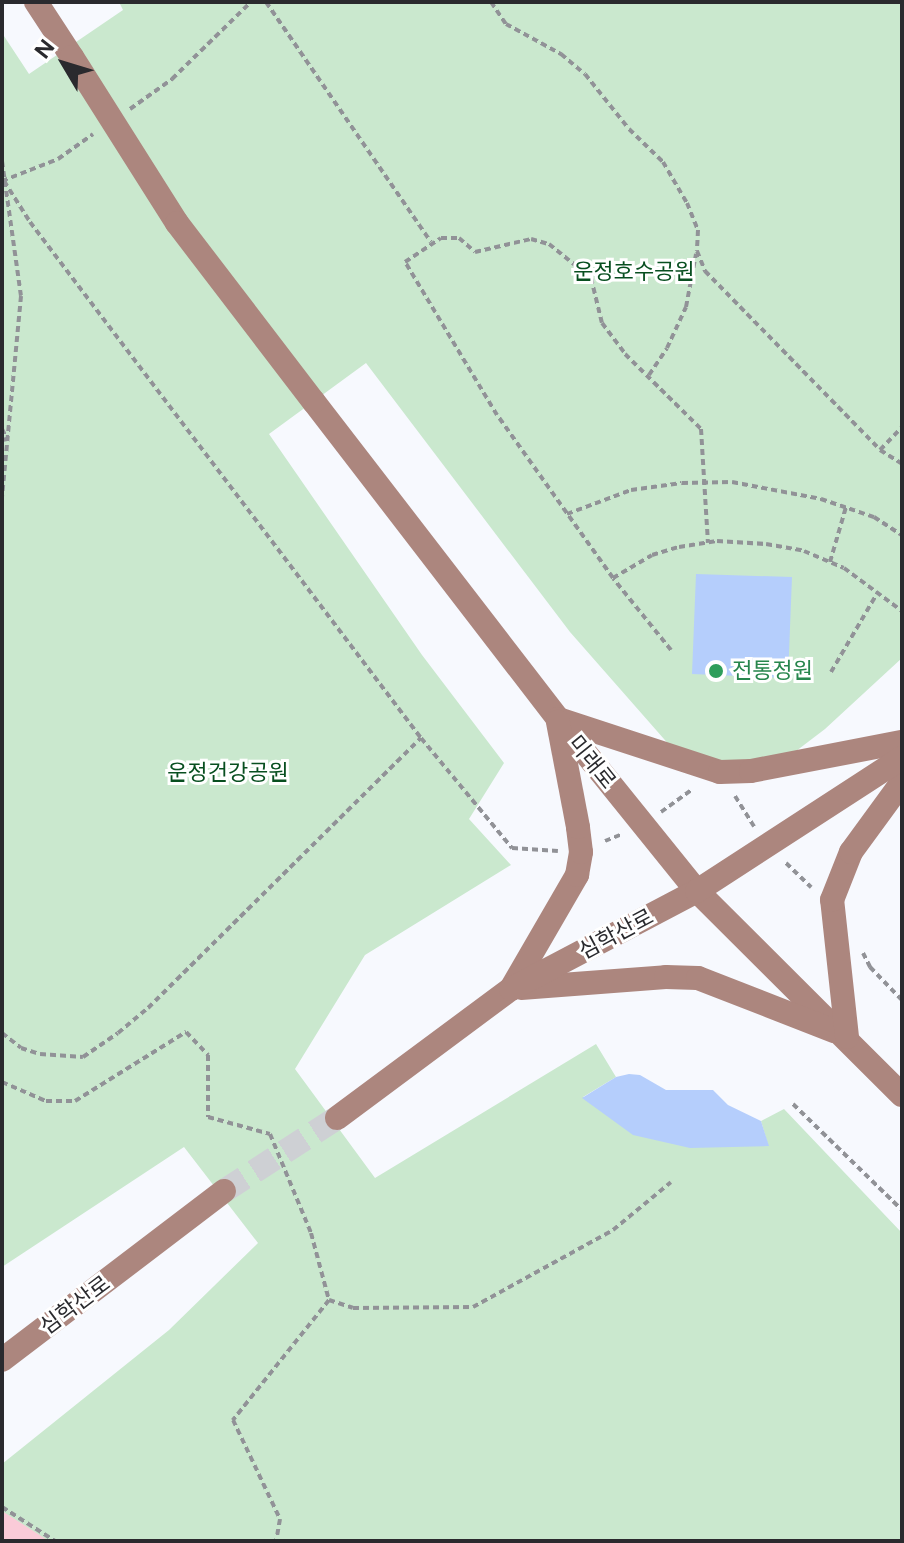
<!DOCTYPE html>
<meta charset="utf-8">
<style>
body{margin:0}
#map{position:relative;width:904px;height:1543px;overflow:hidden;background:#f7f9fe;font-family:Figtree,"Noto Sans KR",sans-serif}
div>[style]{position:absolute}
[style*='--x']{left:calc(var(--x)*1px);top:calc(var(--y)*1px);width:calc(var(--w)*1px);rotate:calc(var(--a)*1deg)}
.green>*{inset:0;background:#cae8ce}
.water>*{inset:0;background:#b5cefc}
.building>*{inset:0;background:#facbd8}
.secondary-tunnel>*{height:24px;margin-top:-12px;transform-origin:0;background:repeating-linear-gradient(90deg,#ced0d4 0 24px,transparent 0 36px)}
.path>*{height:4px;margin-top:-2px;transform-origin:0;background:repeating-linear-gradient(90deg,#919297 0 6px,transparent 0 10px)}
.secondary>*{height:24px;margin:-12px;padding:0 12px;transform-origin:12px;border-radius:12px;background:#ac867e}
.secondary-bridge>*{height:24px;margin:-12px;padding:0 12px;transform-origin:12px;border-radius:12px;background:#ac867e}
.dots>*{width:22px;height:22px;translate:-50% -50%;box-sizing:border-box;border:4px solid #fff;border-radius:50%}
span{translate:-50% -50%;white-space:nowrap;text-align:center;line-height:1.15;-webkit-text-stroke:6px #fff;paint-order:stroke}
.park-label{font-size:22px;color:#084f20}
.leisure-label{font-size:22px;color:#27864d}
.left{translate:0 -50%;text-align:left}
.street-label{font-size:22px;color:#2a2a2e}
.frame{position:absolute;inset:0;border:4px solid #2a2a2e;pointer-events:none}
.north{position:absolute;left:24px;top:24px;width:80px;height:80px;-webkit-text-stroke:6px #fff;paint-order:stroke;rotate:308deg;font-size:22px;font-weight:700;line-height:32px;text-align:center;color:#2a2a2e}
.north::after{content:'';display:block;margin:auto;width:28px;height:36px;background:#2a2a2e;clip-path:polygon(50% 0,100% 100%,50% 72%,0 100%)}
</style>
<div id="map">
<div class="green">
<i style="clip-path:polygon(119px 2px,902px 2px,902px 658px,825px 729px,783px 761px,719px 769px,671px 747px,570px 632px,366px 363px,269px 434px,422px 655px,504px 763px,469px 819px,511px 865px,365px 955px,295px 1069px,375px 1178px,596px 1044px,616px 1077px,583px 1097px,768px 1145px,761px 1121px,784px 1109px,902px 1233px,902px 1541px,24px 1541px,2px 1528px,2px 1464px,169px 1330px,258px 1243px,184px 1147px,2px 1267px,2px 33px,29px 74px,123px 10px)"></i>
</div>
<div class="water">
<i style="clip-path:polygon(696px 574px,792px 577px,788px 678px,692px 674px)"></i>
<i style="clip-path:polygon(629px 1074px,640px 1075px,666px 1090px,713px 1090px,728px 1105px,761px 1121px,769px 1146px,690px 1148px,633px 1135px,582px 1098px,616px 1077px)"></i>
</div>
<div class="building">
<i style="clip-path:polygon(2px 1511px,49px 1541px,2px 1541px)"></i>
</div>
<div class="secondary-tunnel">
<i style="--x:224;--y:1191;--w:135;--a:-32.9"></i>
</div>
<div class="path">
<i style="--x:266;--y:2;--w:291;--a:55.5"></i>
<i style="--x:491;--y:2;--w:27;--a:56"></i>
<i style="--x:506;--y:24;--w:63;--a:28.6"></i>
<i style="--x:561;--y:54;--w:31;--a:40"></i>
<i style="--x:585;--y:74;--w:70;--a:51.3"></i>
<i style="--x:629;--y:129;--w:47;--a:44.1"></i>
<i style="--x:663;--y:162;--w:48;--a:59.7"></i>
<i style="--x:687;--y:203;--w:29;--a:68"></i>
<i style="--x:698;--y:230;--w:21;--a:93"></i>
<i style="--x:697;--y:251;--w:22;--a:68"></i>
<i style="--x:705;--y:271;--w:250;--a:45.6"></i>
<i style="--x:880;--y:450;--w:26;--a:32"></i>
<i style="--x:130;--y:109;--w:52;--a:-35.5"></i>
<i style="--x:172;--y:79;--w:110;--a:-44.3"></i>
<i style="--x:2;--y:161;--w:136;--a:82"></i>
<i style="--x:21;--y:296;--w:202;--a:95.4"></i>
<i style="--x:2;--y:181;--w:60;--a:-21.4"></i>
<i style="--x:58;--y:159;--w:43;--a:-35.5"></i>
<i style="--x:4;--y:181;--w:49;--a:57.6"></i>
<i style="--x:30;--y:222;--w:647;--a:52.85"></i>
<i style="--x:421;--y:738;--w:143;--a:50.4"></i>
<i style="--x:512;--y:848;--w:46;--a:3.7"></i>
<i style="--x:649;--y:375;--w:32;--a:-56"></i>
<i style="--x:667;--y:348;--w:45;--a:-65.1"></i>
<i style="--x:686;--y:307;--w:54;--a:-79.3"></i>
<i style="--x:2;--y:429;--w:11;--a:63"></i>
<i style="--x:7;--y:439;--w:5;--a:169"></i>
<i style="--x:880;--y:450;--w:32;--a:-46"></i>
<i style="--x:567;--y:514;--w:68;--a:-20.6"></i>
<i style="--x:631;--y:490;--w:51;--a:-7.8"></i>
<i style="--x:682;--y:483;--w:50;--a:-1.1"></i>
<i style="--x:732;--y:482;--w:91;--a:10.8"></i>
<i style="--x:821;--y:499;--w:56;--a:18.8"></i>
<i style="--x:874;--y:517;--w:33;--a:33"></i>
<i style="--x:830;--y:562;--w:57;--a:-73.8"></i>
<i style="--x:613;--y:578;--w:45;--a:-30.5"></i>
<i style="--x:652;--y:555;--w:28;--a:-17"></i>
<i style="--x:679;--y:547;--w:38;--a:-9"></i>
<i style="--x:717;--y:541;--w:49;--a:3.5"></i>
<i style="--x:766;--y:544;--w:39;--a:10"></i>
<i style="--x:804;--y:551;--w:43;--a:23"></i>
<i style="--x:844;--y:568;--w:72;--a:36.6"></i>
<i style="--x:671;--y:650;--w:92;--a:-128.9"></i>
<i style="--x:613;--y:578;--w:200;--a:-125.4"></i>
<i style="--x:497;--y:415;--w:179;--a:-121"></i>
<i style="--x:405;--y:262;--w:43;--a:-33.7"></i>
<i style="--x:441;--y:238;--w:18;--a:0"></i>
<i style="--x:459;--y:238;--w:21;--a:41"></i>
<i style="--x:475;--y:252;--w:57;--a:-13.1"></i>
<i style="--x:531;--y:239;--w:19;--a:16"></i>
<i style="--x:549;--y:244;--w:54;--a:39"></i>
<i style="--x:591;--y:278;--w:46;--a:76.3"></i>
<i style="--x:602;--y:323;--w:39;--a:53"></i>
<i style="--x:625;--y:354;--w:107;--a:44.6"></i>
<i style="--x:701;--y:429;--w:114;--a:86.5"></i>
<i style="--x:831;--y:672;--w:93;--a:-59.6"></i>
<i style="--x:735;--y:796;--w:36;--a:58"></i>
<i style="--x:661;--y:812;--w:39;--a:-36"></i>
<i style="--x:605;--y:841;--w:18;--a:-22"></i>
<i style="--x:786;--y:863;--w:35;--a:44"></i>
<i style="--x:863;--y:953;--w:16;--a:63"></i>
<i style="--x:870;--y:967;--w:46;--a:45.9"></i>
<i style="--x:2;--y:1033;--w:24;--a:38"></i>
<i style="--x:21;--y:1048;--w:20;--a:18"></i>
<i style="--x:40;--y:1054;--w:43;--a:4"></i>
<i style="--x:83;--y:1057;--w:42;--a:-34.4"></i>
<i style="--x:118;--y:1033;--w:39;--a:-40"></i>
<i style="--x:148;--y:1008;--w:384;--a:-44.7"></i>
<i style="--x:2;--y:1082;--w:48;--a:23.4"></i>
<i style="--x:46;--y:1101;--w:29;--a:0"></i>
<i style="--x:75;--y:1101;--w:131;--a:-31.9"></i>
<i style="--x:186;--y:1032;--w:32;--a:46"></i>
<i style="--x:208;--y:1055;--w:62;--a:90"></i>
<i style="--x:208;--y:1117;--w:64;--a:15.3"></i>
<i style="--x:270;--y:1134;--w:107;--a:67.5"></i>
<i style="--x:311;--y:1233;--w:69;--a:75"></i>
<i style="--x:329;--y:1300;--w:154;--a:128.7"></i>
<i style="--x:233;--y:1420;--w:110;--a:64.6"></i>
<i style="--x:280;--y:1519;--w:22;--a:100"></i>
<i style="--x:793;--y:1104;--w:152;--a:44.2"></i>
<i style="--x:329;--y:1300;--w:25;--a:18"></i>
<i style="--x:353;--y:1308;--w:120;--a:-0.5"></i>
<i style="--x:473;--y:1307;--w:160;--a:-28.8"></i>
<i style="--x:613;--y:1230;--w:75;--a:-39.6"></i>
<i style="--x:2;--y:1507;--w:63;--a:32.7"></i>
</div>
<div class="secondary">
<i style="--x:36;--y:2;--w:66;--a:56.8"></i>
<i style="--x:314;--y:402;--w:400;--a:52.4"></i>
<i style="--x:558;--y:719;--w:221;--a:51.1"></i>
<i style="--x:697;--y:891;--w:289;--a:44.9"></i>
<i style="--x:558;--y:719;--w:170;--a:18.1"></i>
<i style="--x:720;--y:772;--w:31;--a:-2"></i>
<i style="--x:751;--y:771;--w:154;--a:-10.9"></i>
<i style="--x:521;--y:988;--w:145;--a:-4.3"></i>
<i style="--x:666;--y:977;--w:32;--a:2"></i>
<i style="--x:698;--y:978;--w:146;--a:21.3"></i>
<i style="--x:511;--y:989;--w:132;--a:-59.9"></i>
<i style="--x:577;--y:875;--w:23;--a:-80"></i>
<i style="--x:581;--y:852;--w:25;--a:-97"></i>
<i style="--x:578;--y:827;--w:107;--a:-100.8"></i>
<i style="--x:847;--y:1037;--w:138;--a:-96.2"></i>
<i style="--x:832;--y:900;--w:52;--a:-68.4"></i>
<i style="--x:851;--y:852;--w:87;--a:-53.9"></i>
<i style="--x:337;--y:1118;--w:217;--a:-36.6"></i>
<i style="--x:511;--y:989;--w:210;--a:-27.8"></i>
<i style="--x:697;--y:891;--w:244;--a:-33"></i>
<i style="--x:2;--y:1360;--w:279;--a:-37.3"></i>
</div>
<div class="secondary-bridge">
<i style="--x:72;--y:57;--w:196;--a:57.7"></i>
<i style="--x:177;--y:223;--w:225;--a:52.6"></i>
</div>
<div class="dots">
<i style="left:716px;top:671px;background:#2e9e5b"></i>
</div>
<div class="park-label">
<span style="left:634px;top:272px">운정호수공원</span>
<span style="left:228px;top:773px">운정건강공원</span>
</div>
<div class="leisure-label">
<span class="left" style="left:732px;top:671px">전통정원</span>
</div>
<div class="street-label">
<span style="left:592px;top:762px;rotate:51deg">미래로</span>
<span style="left:616px;top:934px;rotate:-28deg">심학산로</span>
<span style="left:75px;top:1305px;rotate:-37deg">심학산로</span>
</div>
<div class="frame"></div>
<div class="north">N</div>
</div>
